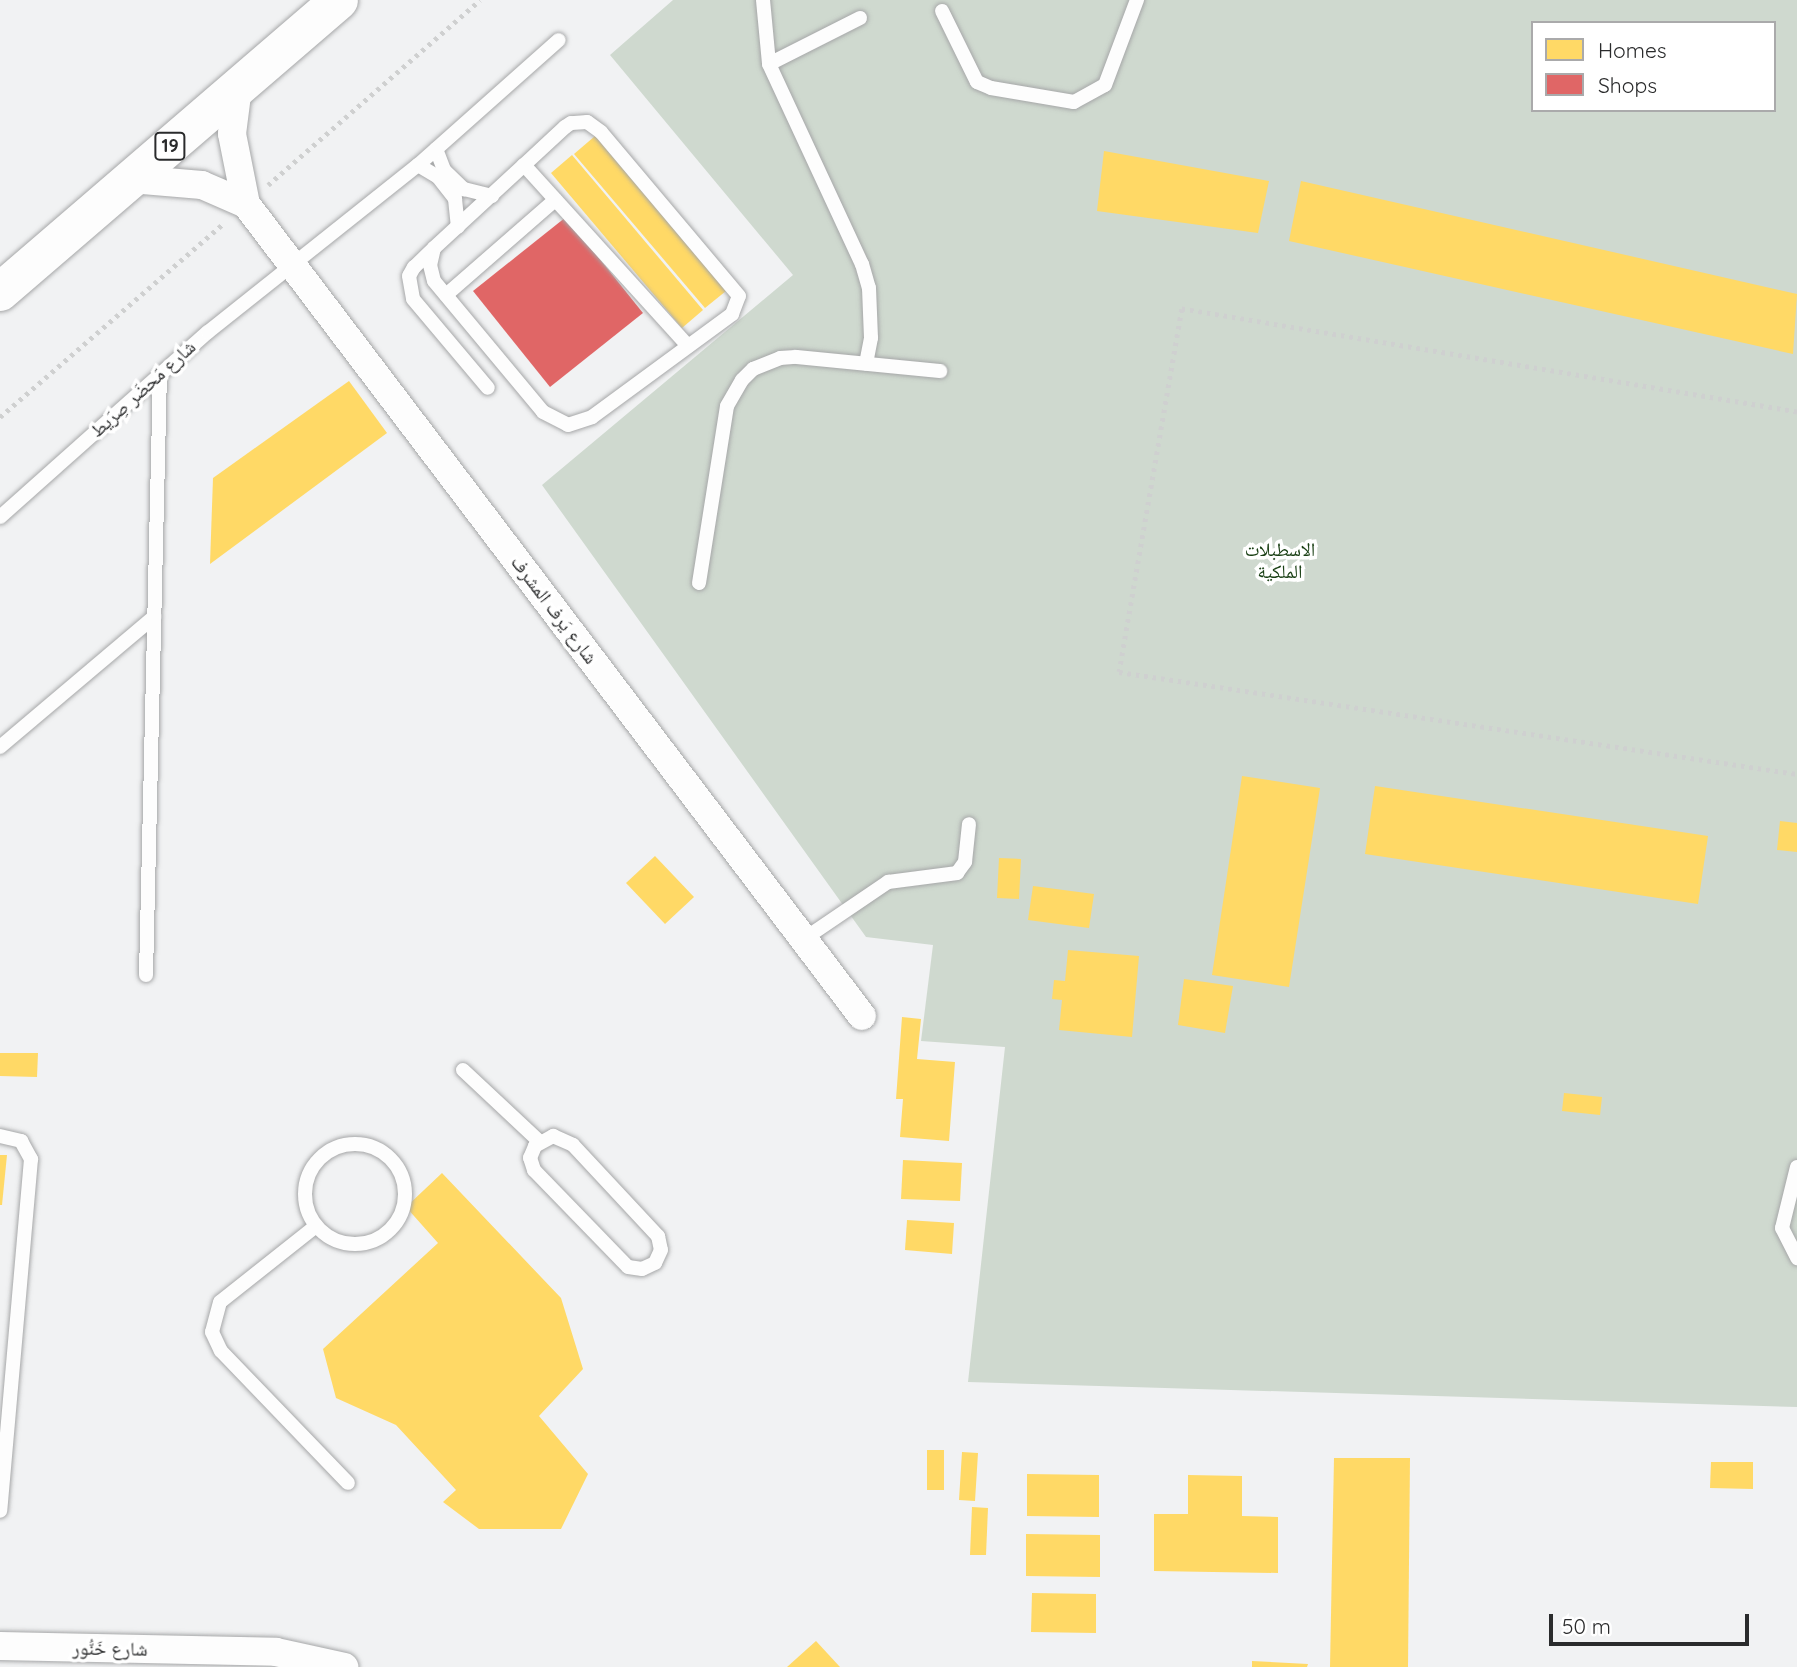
<!DOCTYPE html>
<meta charset="utf-8">
<style>
body{margin:0}
#map{position:relative;width:1797px;height:1667px;overflow:hidden;background:#f1f2f3;font-family:Quicksand,"Noto Naskh Arabic",sans-serif}
div>[style]{position:absolute}
[style*='--x']{left:calc(var(--x)*1px);top:calc(var(--y)*1px);width:calc(var(--w)*1px);rotate:calc(var(--a)*1deg)}
.green>*{inset:0;background:#cfd9cf}
.homes>*{inset:0;background:#ffd966}
.shops>*{inset:0;background:#e06666}
.path>*{height:4.5px;margin-top:-2.25px;transform-origin:0;background:repeating-linear-gradient(90deg,#cfd0d0 0 3.5px,transparent 0 8.5px)}
.roads{filter:drop-shadow(0 0 2px #a6a7a8) drop-shadow(0 0 2px #a6a7a8)}
.service>*{height:14px;margin:-7px;padding:0 7px;transform-origin:7px;border-radius:7px;background:#fdfdfd}
.service>.ring{margin:-7px;padding:0;box-sizing:content-box;background:none;border:14px solid #fdfdfd;border-radius:50%}
.minor>*{height:28px;margin:-14px;padding:0 14px;transform-origin:14px;border-radius:14px;background:#fdfdfd}
.primary>*{height:38px;margin:-19px;padding:0 19px;transform-origin:19px;border-radius:19px;background:#fdfdfd}
span{translate:-50% -50%;white-space:nowrap;text-align:center;line-height:1.15;-webkit-text-stroke:7px #fff;paint-order:stroke}
.shield-label span{padding:2px 5px;background:#fff;border:2px solid;border-radius:5px;-webkit-text-stroke-width:0}
.shield-label{font-size:18px;color:#2a2b2c;font-weight:700}
.street-label{font-size:19px;color:#2a2b2c}
.park-label{font-size:19px;color:#1a4015}
.legend{position:absolute;left:1531px;top:21px;width:245px;height:91px;box-sizing:border-box;background:#fff;border:2px solid #aaaaab;margin:0;padding:9px 12px;list-style:none;font-size:21px;color:#2a2b2c}
.legend li{display:flex;align-items:center;gap:14px;height:35px}
.legend b{width:35px;border:2px solid #aaaaab}
.scale{position:absolute;left:1549px;top:1614px;width:200px;height:32px;box-sizing:border-box;border:4px solid #2a2b2c;border-top:0;padding-left:9px;font-size:21px;line-height:24px;white-space:nowrap;color:#2a2b2c;-webkit-text-stroke:5px #fff;paint-order:stroke}
</style>
<div id="map">
<div class="green">
<i style="clip-path:polygon(evenodd,673px 0,1797px 0,1797px 1407px,968px 1382px,1005px 1047px,921px 1041px,933px 945px,866px 937px,542px 485px,793px 275px,610px 55px,673px 0,1533px 23px,1774px 23px,1774px 110px,1533px 110px,1533px 23px)"></i>
</div>
<div class="homes">
<i style="clip-path:polygon(595px 136px,726px 291px,705px 308px,574px 154px)"></i>
<i style="clip-path:polygon(1104px 151px,1269px 181px,1258px 233px,1097px 211px)"></i>
<i style="clip-path:polygon(572px 155px,703px 310px,682px 328px,551px 173px)"></i>
<i style="clip-path:polygon(1301px 181px,1797px 294px,1793px 354px,1289px 241px)"></i>
<i style="clip-path:polygon(349px 381px,387px 433px,210px 564px,213px 478px)"></i>
<i style="clip-path:polygon(1242px 776px,1320px 788px,1289px 987px,1212px 975px)"></i>
<i style="clip-path:polygon(1375px 786px,1708px 836px,1698px 904px,1365px 854px)"></i>
<i style="clip-path:polygon(1780px 821px,1797px 823px,1797px 852px,1777px 850px)"></i>
<i style="clip-path:polygon(655px 856px,694px 897px,665px 924px,626px 883px)"></i>
<i style="clip-path:polygon(999px 858px,1021px 859px,1019px 899px,997px 898px)"></i>
<i style="clip-path:polygon(1033px 886px,1094px 894px,1089px 928px,1028px 920px)"></i>
<i style="clip-path:polygon(1068px 950px,1139px 956px,1132px 1037px,1059px 1030px,1062px 1000px,1052px 999px,1054px 980px,1065px 981px)"></i>
<i style="clip-path:polygon(1184px 979px,1233px 986px,1225px 1033px,1178px 1025px)"></i>
<i style="clip-path:polygon(902px 1017px,921px 1019px,917px 1059px,955px 1062px,949px 1141px,900px 1137px,903px 1099px,896px 1099px)"></i>
<i style="clip-path:polygon(0 1053px,38px 1053px,37px 1077px,0 1076px)"></i>
<i style="clip-path:polygon(1564px 1093px,1602px 1097px,1600px 1115px,1562px 1111px)"></i>
<i style="clip-path:polygon(0 1155px,7px 1155px,2px 1205px,0 1205px)"></i>
<i style="clip-path:polygon(903px 1160px,962px 1163px,960px 1201px,901px 1199px)"></i>
<i style="clip-path:polygon(442px 1173px,561px 1298px,583px 1369px,539px 1416px,588px 1474px,561px 1529px,479px 1529px,443px 1502px,456px 1490px,396px 1425px,336px 1398px,323px 1349px,438px 1243px,406px 1207px)"></i>
<i style="clip-path:polygon(907px 1220px,954px 1223px,952px 1254px,905px 1250px)"></i>
<i style="clip-path:polygon(927px 1450px,944px 1450px,944px 1490px,927px 1490px)"></i>
<i style="clip-path:polygon(962px 1452px,978px 1453px,975px 1501px,959px 1500px)"></i>
<i style="clip-path:polygon(1334px 1458px,1410px 1458px,1408px 1667px,1330px 1667px)"></i>
<i style="clip-path:polygon(1711px 1462px,1753px 1462px,1753px 1489px,1710px 1488px)"></i>
<i style="clip-path:polygon(1027px 1474px,1099px 1475px,1099px 1517px,1027px 1516px)"></i>
<i style="clip-path:polygon(1188px 1475px,1242px 1476px,1242px 1516px,1278px 1517px,1278px 1573px,1154px 1571px,1154px 1514px,1188px 1514px)"></i>
<i style="clip-path:polygon(972px 1507px,988px 1508px,986px 1555px,970px 1555px)"></i>
<i style="clip-path:polygon(1026px 1534px,1100px 1535px,1100px 1577px,1026px 1576px)"></i>
<i style="clip-path:polygon(1032px 1593px,1096px 1594px,1096px 1633px,1031px 1632px)"></i>
<i style="clip-path:polygon(816px 1641px,840px 1667px,787px 1667px)"></i>
<i style="clip-path:polygon(1252px 1661px,1308px 1664px,1307px 1667px,1252px 1667px)"></i>
</div>
<div class="shops">
<i style="clip-path:polygon(566px 217px,643px 313px,550px 387px,473px 291px)"></i>
</div>
<div class="path">
<i style="--x:268;--y:185;--w:281;--a:-41.1"></i>
<i style="--x:1797;--y:412;--w:624;--a:-170.49"></i>
<i style="--x:1182;--y:309;--w:368;--a:99.8"></i>
<i style="--x:1119;--y:672;--w:686;--a:8.56"></i>
<i style="--x:0;--y:417;--w:296;--a:-40.9"></i>
</div>
<div class="roads">
<div class="service">
<i style="--x:763;--y:0;--w:64;--a:84.6"></i>
<i style="--x:769;--y:64;--w:221;--a:65.1"></i>
<i style="--x:862;--y:264;--w:25;--a:74"></i>
<i style="--x:869;--y:288;--w:50;--a:87.7"></i>
<i style="--x:871;--y:338;--w:26;--a:101"></i>
<i style="--x:942;--y:11;--w:79;--a:63.8"></i>
<i style="--x:977;--y:82;--w:15;--a:23"></i>
<i style="--x:991;--y:88;--w:84;--a:9.6"></i>
<i style="--x:1074;--y:102;--w:35;--a:-29"></i>
<i style="--x:1105;--y:85;--w:91;--a:-69.4"></i>
<i style="--x:769;--y:64;--w:102;--a:-26.8"></i>
<i style="--x:436;--y:149;--w:22;--a:69"></i>
<i style="--x:444;--y:170;--w:28;--a:44"></i>
<i style="--x:464;--y:189;--w:29;--a:14"></i>
<i style="--x:418;--y:165;--w:23;--a:31"></i>
<i style="--x:438;--y:177;--w:28;--a:52"></i>
<i style="--x:455;--y:199;--w:28;--a:84"></i>
<i style="--x:524;--y:165;--w:244;--a:47.8"></i>
<i style="--x:434;--y:248;--w:17;--a:103"></i>
<i style="--x:430;--y:265;--w:16;--a:76"></i>
<i style="--x:434;--y:281;--w:170;--a:50.2"></i>
<i style="--x:543;--y:412;--w:28;--a:27"></i>
<i style="--x:568;--y:425;--w:25;--a:-18"></i>
<i style="--x:592;--y:417;--w:174;--a:-36.3"></i>
<i style="--x:732;--y:314;--w:19;--a:-69"></i>
<i style="--x:739;--y:296;--w:214;--a:-130.1"></i>
<i style="--x:601;--y:132;--w:17;--a:-144"></i>
<i style="--x:587;--y:122;--w:16;--a:176"></i>
<i style="--x:571;--y:123;--w:7;--a:146"></i>
<i style="--x:565;--y:127;--w:56;--a:137.2"></i>
<i style="--x:524;--y:165;--w:122;--a:137.3"></i>
<i style="--x:434;--y:248;--w:28;--a:136"></i>
<i style="--x:414;--y:267;--w:10;--a:119"></i>
<i style="--x:409;--y:276;--w:23;--a:80"></i>
<i style="--x:413;--y:299;--w:116;--a:49.9"></i>
<i style="--x:446;--y:295;--w:145;--a:-41.1"></i>
<i style="--x:0;--y:517;--w:278;--a:-41.7"></i>
<i style="--x:208;--y:332;--w:268;--a:-38.5"></i>
<i style="--x:418;--y:165;--w:188;--a:-41.6"></i>
<i style="--x:699;--y:583;--w:179;--a:-81"></i>
<i style="--x:727;--y:406;--w:30;--a:-60"></i>
<i style="--x:742;--y:380;--w:16;--a:-45"></i>
<i style="--x:753;--y:369;--w:29;--a:-22"></i>
<i style="--x:780;--y:358;--w:16;--a:-4"></i>
<i style="--x:796;--y:357;--w:145;--a:5.6"></i>
<i style="--x:0;--y:747;--w:202;--a:-40.2"></i>
<i style="--x:804;--y:939;--w:102;--a:-34.2"></i>
<i style="--x:888;--y:882;--w:70;--a:-7.4"></i>
<i style="--x:957;--y:873;--w:14;--a:-54"></i>
<i style="--x:965;--y:862;--w:38;--a:-84"></i>
<i style="--x:146;--y:975;--w:601;--a:-88.67"></i>
<i style="--x:463;--y:1070;--w:104;--a:43.1"></i>
<i style="--x:0;--y:1136;--w:22;--a:13"></i>
<i style="--x:21;--y:1141;--w:21;--a:61"></i>
<i style="--x:31;--y:1159;--w:353;--a:95"></i>
<i style="--x:553;--y:1136;--w:22;--a:24"></i>
<i style="--x:573;--y:1145;--w:125;--a:47"></i>
<i style="--x:658;--y:1236;--w:14;--a:78"></i>
<i style="--x:661;--y:1250;--w:14;--a:115"></i>
<i style="--x:655;--y:1263;--w:14;--a:155"></i>
<i style="--x:642;--y:1269;--w:14;--a:-172"></i>
<i style="--x:628;--y:1267;--w:135;--a:-134.1"></i>
<i style="--x:534;--y:1170;--w:13;--a:-108"></i>
<i style="--x:530;--y:1158;--w:13;--a:-67"></i>
<i style="--x:535;--y:1146;--w:21;--a:-29"></i>
<i class="ring" style="left:305px;top:1144px;width:86px;height:86px"></i>
<i style="--x:1797;--y:1167;--w:63;--a:103.8"></i>
<i style="--x:1782;--y:1228;--w:34;--a:63"></i>
<i style="--x:316;--y:1226;--w:122;--a:141.6"></i>
<i style="--x:220;--y:1302;--w:31;--a:105"></i>
<i style="--x:212;--y:1332;--w:21;--a:65"></i>
<i style="--x:221;--y:1351;--w:183;--a:46.1"></i>
</div>
<div class="minor">
<i style="--x:238;--y:87;--w:47;--a:97.3"></i>
<i style="--x:232;--y:134;--w:71;--a:78.7"></i>
<i style="--x:246;--y:204;--w:1019;--a:52.82"></i>
<i style="--x:131;--y:179;--w:71;--a:4.8"></i>
<i style="--x:202;--y:185;--w:48;--a:23.4"></i>
<i style="--x:0;--y:1646;--w:276;--a:1.2"></i>
<i style="--x:276;--y:1652;--w:70;--a:12.4"></i>
</div>
<div class="primary">
<i style="--x:0;--y:292;--w:447;--a:-40.7"></i>
</div>
</div>
<div class="shield-label">
<span style="left:170px;top:146px">19</span>
</div>
<div class="street-label">
<span style="left:143px;top:389px;rotate:-42deg">شارع مَحضَر صِرَيط</span>
<span style="left:554px;top:610px;rotate:53deg">شارع يَرف المشرف</span>
<span style="left:110px;top:1649px;rotate:1deg">شارع خَنُّور</span>
</div>
<div class="park-label">
<span style="left:1280px;top:561px">الاسطبلات<br>الملكية</span>
</div>
<ul class="legend">
<li><b style="height:19px;background:#ffd966"></b>Homes</li>
<li><b style="height:19px;background:#e06666"></b>Shops</li>
</ul>
<div class="scale">50 m</div>
</div>
